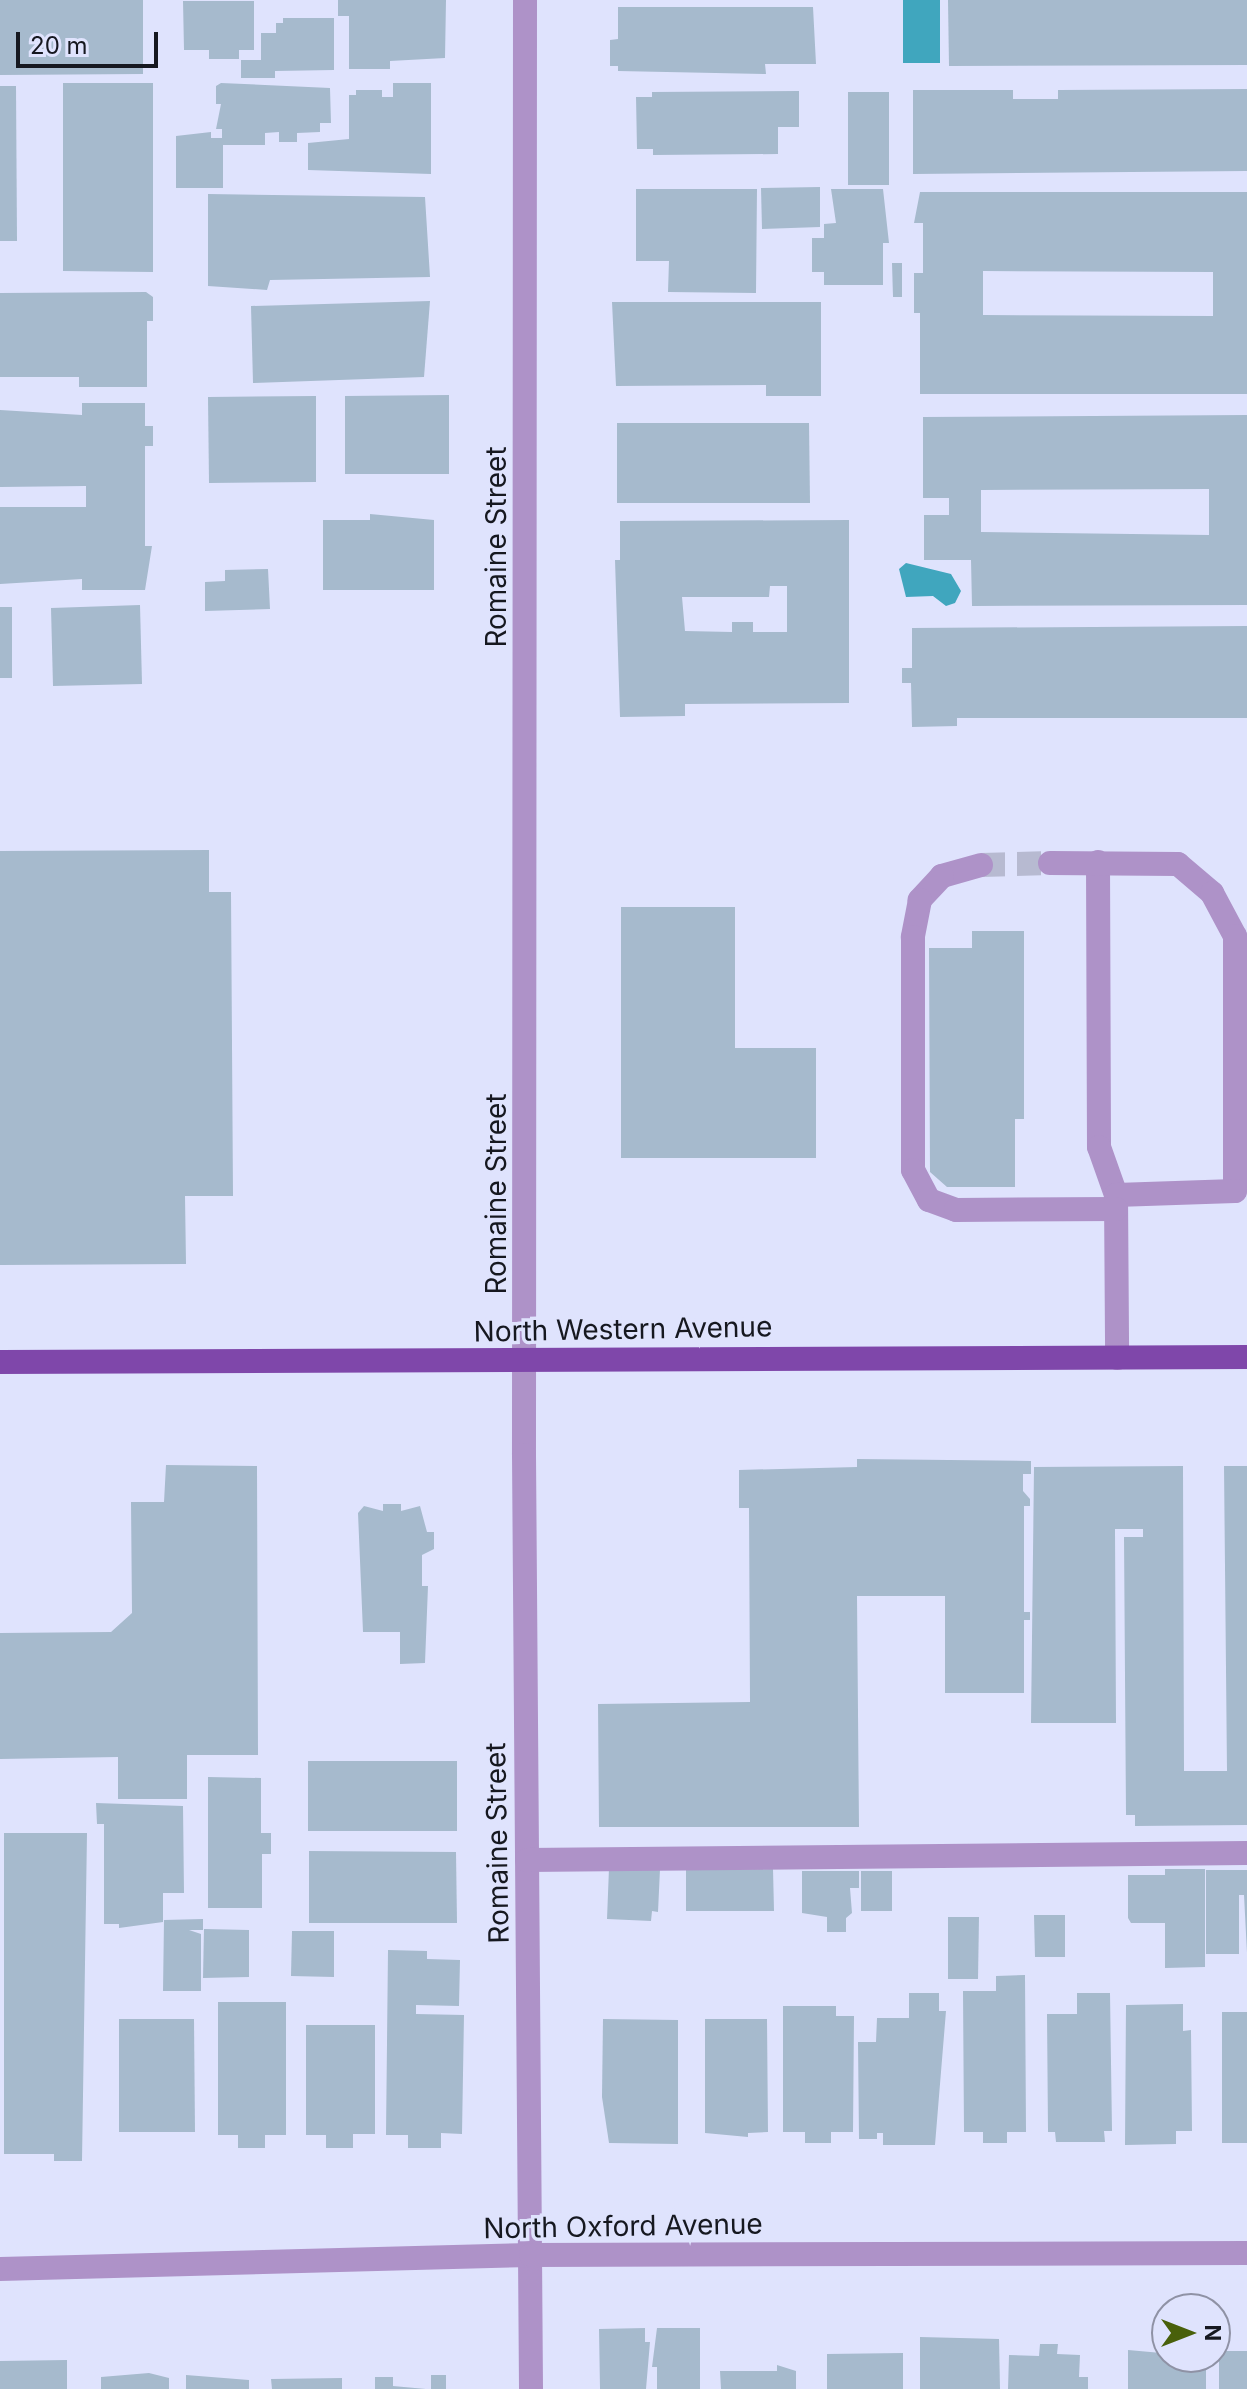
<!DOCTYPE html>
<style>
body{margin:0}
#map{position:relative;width:1247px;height:2389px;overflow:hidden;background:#dfe3fd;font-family:Inter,sans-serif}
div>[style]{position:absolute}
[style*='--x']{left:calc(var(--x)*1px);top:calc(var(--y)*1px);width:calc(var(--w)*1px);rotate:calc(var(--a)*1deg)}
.water>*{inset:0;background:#40a6be}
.building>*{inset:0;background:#a6bacd}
.minor-tunnel>*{height:24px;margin-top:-12px;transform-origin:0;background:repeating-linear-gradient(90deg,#b7bad1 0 24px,transparent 0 36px)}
.minor>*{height:24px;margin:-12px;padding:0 12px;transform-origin:12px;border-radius:12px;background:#ae92c8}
.major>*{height:24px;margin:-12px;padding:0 12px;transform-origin:12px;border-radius:12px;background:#7f47aa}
span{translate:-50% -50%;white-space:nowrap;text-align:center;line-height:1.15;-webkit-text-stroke:7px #dfe3fd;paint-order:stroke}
.street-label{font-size:28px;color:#161820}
.north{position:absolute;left:1151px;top:2293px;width:80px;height:80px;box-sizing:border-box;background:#dfe3fd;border:2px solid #8f92a5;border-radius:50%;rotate:90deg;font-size:22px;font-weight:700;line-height:32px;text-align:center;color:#161820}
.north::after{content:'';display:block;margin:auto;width:28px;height:36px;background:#49600b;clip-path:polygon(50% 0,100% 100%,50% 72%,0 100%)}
.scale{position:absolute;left:16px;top:32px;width:142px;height:36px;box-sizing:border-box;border:4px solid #161820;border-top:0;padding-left:10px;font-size:24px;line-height:28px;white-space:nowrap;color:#161820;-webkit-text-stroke:6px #dfe3fd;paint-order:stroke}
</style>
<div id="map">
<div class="water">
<i style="clip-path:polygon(903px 0,940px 0,940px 63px,903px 63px)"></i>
<i style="clip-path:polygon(906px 563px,951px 574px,961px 591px,955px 603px,946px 606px,933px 596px,906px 597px,899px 569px)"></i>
</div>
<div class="building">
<i style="clip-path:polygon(0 0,143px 0,143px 74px,0 75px)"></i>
<i style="clip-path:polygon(338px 0,446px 0,445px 58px,390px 61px,390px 69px,349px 69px,349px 16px,338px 16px)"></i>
<i style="clip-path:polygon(948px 0,1247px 0,1247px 65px,949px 66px)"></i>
<i style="clip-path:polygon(183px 1px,254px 1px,254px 50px,239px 50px,239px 59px,209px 59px,209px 50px,184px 50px)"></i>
<i style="clip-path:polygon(618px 7px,813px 7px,816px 64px,765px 64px,766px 74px,618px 71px,618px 66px,610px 66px,610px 40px,618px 39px)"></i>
<i style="clip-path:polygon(283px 18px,334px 18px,334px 70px,275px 71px,275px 78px,241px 78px,241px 60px,261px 60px,261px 33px,276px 33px,276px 23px,283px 23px)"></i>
<i style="clip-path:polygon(63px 83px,153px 83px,153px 272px,63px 271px)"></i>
<i style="clip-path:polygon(221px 83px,330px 88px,331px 123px,320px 123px,320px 132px,297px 133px,297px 142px,279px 142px,279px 132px,265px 133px,265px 145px,223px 145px,223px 188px,176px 188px,176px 136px,211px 132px,211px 138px,222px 138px,222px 129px,216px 129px,221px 104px,216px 104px,216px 86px)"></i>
<i style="clip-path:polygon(393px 83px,431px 83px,431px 174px,308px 170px,308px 143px,349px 139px,349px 95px,356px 95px,356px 90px,382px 90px,382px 97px,393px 97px)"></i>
<i style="clip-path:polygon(0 86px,16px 86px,17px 241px,0 241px)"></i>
<i style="clip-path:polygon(1247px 89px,1247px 171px,913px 174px,913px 90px,1013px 90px,1013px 99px,1058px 99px,1058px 90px)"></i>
<i style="clip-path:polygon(799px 91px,799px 127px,778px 127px,778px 154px,653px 155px,653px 149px,637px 149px,636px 97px,652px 97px,652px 92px)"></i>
<i style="clip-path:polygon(848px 92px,889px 92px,889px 185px,848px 185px)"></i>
<i style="clip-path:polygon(820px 187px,820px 227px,762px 229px,761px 188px)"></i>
<i style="clip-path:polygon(636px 189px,757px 189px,756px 293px,668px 292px,669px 261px,636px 261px)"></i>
<i style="clip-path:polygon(831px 189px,883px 189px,889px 243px,883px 243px,883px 285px,824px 285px,824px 272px,812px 272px,812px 238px,824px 238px,824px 224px,836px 223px)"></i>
<i style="clip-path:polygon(evenodd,920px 192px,1247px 192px,1247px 394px,920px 394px,920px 313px,914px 313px,914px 273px,923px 273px,923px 223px,914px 223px,920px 192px,983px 271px,1213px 272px,1213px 316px,983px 315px,983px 271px)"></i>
<i style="clip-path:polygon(208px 194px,425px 197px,430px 277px,270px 280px,267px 290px,208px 286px)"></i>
<i style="clip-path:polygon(892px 263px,902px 263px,902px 297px,893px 297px)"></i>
<i style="clip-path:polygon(146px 292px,153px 297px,153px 321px,147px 321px,147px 387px,79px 387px,79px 377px,0 377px,0 293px)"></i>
<i style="clip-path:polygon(430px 301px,424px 377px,253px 383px,251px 306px)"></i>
<i style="clip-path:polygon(612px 302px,821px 302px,821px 396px,766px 396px,766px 385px,616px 386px)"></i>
<i style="clip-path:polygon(449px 395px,449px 474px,345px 474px,345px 396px)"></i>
<i style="clip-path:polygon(316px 396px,316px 482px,209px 483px,208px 397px)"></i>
<i style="clip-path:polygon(82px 403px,145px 403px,145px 426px,153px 426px,153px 446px,145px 446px,145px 546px,152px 546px,145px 590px,82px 590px,82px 579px,0 584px,0 507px,86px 507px,86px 486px,0 487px,0 410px,82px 415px)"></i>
<i style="clip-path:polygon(evenodd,1247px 415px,1247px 605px,972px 606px,971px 560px,924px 560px,924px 515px,949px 515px,949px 498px,923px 498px,923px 417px,1247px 415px,1209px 489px,1209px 535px,981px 532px,981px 490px,1209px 489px)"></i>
<i style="clip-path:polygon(617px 423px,809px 423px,810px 503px,617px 503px)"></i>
<i style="clip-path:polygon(370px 514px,434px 520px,434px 590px,323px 590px,323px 520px,370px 520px)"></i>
<i style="clip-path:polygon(evenodd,849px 520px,849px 703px,685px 704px,685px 716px,620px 717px,615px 560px,620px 560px,620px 521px,849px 520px,770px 586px,787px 586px,787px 632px,753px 632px,753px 622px,732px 622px,732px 632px,685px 631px,682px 597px,769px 597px,770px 586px)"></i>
<i style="clip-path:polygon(268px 569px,270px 609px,205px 611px,205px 582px,225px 581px,225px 570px)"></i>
<i style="clip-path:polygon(140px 605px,142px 684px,53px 686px,51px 608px)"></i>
<i style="clip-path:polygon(0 607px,12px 607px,12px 678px,0 678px)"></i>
<i style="clip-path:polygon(1247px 626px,1247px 718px,957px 718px,957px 726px,912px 727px,911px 683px,902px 683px,902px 668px,912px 668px,912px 628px)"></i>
<i style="clip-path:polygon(209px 850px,209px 892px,231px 892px,233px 1196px,185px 1196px,186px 1264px,0 1265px,0 851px)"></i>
<i style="clip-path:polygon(621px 907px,735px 907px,735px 1048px,816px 1048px,816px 1158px,621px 1158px)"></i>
<i style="clip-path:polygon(972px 931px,1024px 931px,1024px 1119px,1015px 1119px,1015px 1187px,947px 1187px,930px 1172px,929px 948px,972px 948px)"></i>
<i style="clip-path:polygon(857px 1459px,1031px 1461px,1031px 1474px,1023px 1474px,1023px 1491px,1030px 1499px,1030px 1506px,1024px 1506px,1024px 1612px,1030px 1612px,1030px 1620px,1024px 1620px,1024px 1693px,945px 1693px,945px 1596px,857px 1596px,859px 1827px,599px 1827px,598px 1704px,750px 1702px,749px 1508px,739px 1508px,739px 1470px,857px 1467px)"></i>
<i style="clip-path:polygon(166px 1465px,257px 1466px,258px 1755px,187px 1755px,187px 1799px,118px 1799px,118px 1757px,0 1759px,0 1633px,111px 1632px,132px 1613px,131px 1502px,164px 1502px)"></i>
<i style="clip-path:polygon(1183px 1466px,1184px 1771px,1227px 1771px,1224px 1466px,1247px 1466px,1247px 1825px,1135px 1826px,1135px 1815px,1126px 1815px,1124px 1537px,1143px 1537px,1143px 1529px,1115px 1529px,1116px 1723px,1031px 1723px,1034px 1467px)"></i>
<i style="clip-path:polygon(383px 1504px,401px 1504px,401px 1511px,420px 1506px,427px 1532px,434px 1532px,434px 1549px,422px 1555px,422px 1586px,428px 1586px,425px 1663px,400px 1664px,400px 1632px,363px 1632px,358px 1513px,364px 1506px,383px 1511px)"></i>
<i style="clip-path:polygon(308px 1761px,457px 1761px,457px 1831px,308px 1831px)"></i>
<i style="clip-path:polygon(208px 1777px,261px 1778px,261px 1833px,271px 1833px,271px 1854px,262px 1854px,262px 1908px,208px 1908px)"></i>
<i style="clip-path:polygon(96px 1803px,183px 1806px,184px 1893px,163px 1893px,163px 1922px,119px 1928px,119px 1924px,104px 1924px,104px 1824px,97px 1824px)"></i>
<i style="clip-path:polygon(4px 1833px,87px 1833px,82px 2161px,54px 2161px,54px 2154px,4px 2154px)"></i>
<i style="clip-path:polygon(309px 1851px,456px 1852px,457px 1923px,309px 1923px)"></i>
<i style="clip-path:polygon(609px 1868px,660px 1869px,658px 1912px,652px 1911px,651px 1921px,607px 1919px)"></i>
<i style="clip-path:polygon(773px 1869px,774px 1911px,686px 1911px,686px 1870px)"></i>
<i style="clip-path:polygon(1165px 1869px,1205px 1869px,1205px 1967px,1165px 1968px,1165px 1923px,1131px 1923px,1128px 1918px,1128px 1875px,1165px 1875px)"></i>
<i style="clip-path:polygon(1206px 1870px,1247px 1870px,1247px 1953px,1244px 1895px,1239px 1895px,1239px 1954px,1206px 1954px)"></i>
<i style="clip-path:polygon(802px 1871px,859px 1871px,859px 1888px,850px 1888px,852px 1913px,846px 1918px,846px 1932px,827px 1932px,827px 1917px,802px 1913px)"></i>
<i style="clip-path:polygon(861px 1871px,892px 1871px,892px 1911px,861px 1911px)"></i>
<i style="clip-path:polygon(1034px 1915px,1065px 1915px,1065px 1957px,1035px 1957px)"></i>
<i style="clip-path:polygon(948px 1917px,979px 1917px,978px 1979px,948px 1979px)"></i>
<i style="clip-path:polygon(203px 1919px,203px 1930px,189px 1930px,201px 1934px,201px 1991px,163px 1991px,164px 1920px)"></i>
<i style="clip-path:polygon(204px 1929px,249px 1930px,249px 1977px,203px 1978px)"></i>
<i style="clip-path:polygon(292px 1931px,334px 1931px,334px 1977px,291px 1976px)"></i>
<i style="clip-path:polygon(388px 1950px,427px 1951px,427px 1959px,460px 1960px,459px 2006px,416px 2005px,416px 2014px,464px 2015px,462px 2134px,441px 2133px,441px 2148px,408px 2148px,408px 2135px,386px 2135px)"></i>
<i style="clip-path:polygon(1025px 1975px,1026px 2132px,1007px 2132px,1007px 2143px,983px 2143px,983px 2132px,964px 2132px,963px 1991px,996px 1991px,996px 1976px)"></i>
<i style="clip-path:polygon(909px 1993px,939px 1993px,939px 2011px,946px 2011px,935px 2145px,883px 2145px,883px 2133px,877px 2133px,877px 2139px,859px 2139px,858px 2042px,876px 2042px,877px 2018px,909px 2018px)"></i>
<i style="clip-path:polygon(1077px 1993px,1110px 1993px,1112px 2131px,1104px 2131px,1105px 2142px,1056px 2142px,1055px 2132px,1048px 2132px,1047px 2014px,1077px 2014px)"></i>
<i style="clip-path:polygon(218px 2002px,286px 2002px,286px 2135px,265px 2135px,265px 2148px,238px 2148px,238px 2135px,218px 2135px)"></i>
<i style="clip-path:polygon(1183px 2004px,1183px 2031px,1191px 2030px,1192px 2131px,1176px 2131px,1176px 2144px,1125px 2145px,1126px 2005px)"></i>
<i style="clip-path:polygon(783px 2006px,836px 2006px,836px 2016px,854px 2016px,853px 2132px,831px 2132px,831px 2143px,805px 2143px,805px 2132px,783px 2132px)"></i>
<i style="clip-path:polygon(1222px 2012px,1247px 2012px,1247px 2143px,1222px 2143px)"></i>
<i style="clip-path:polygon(119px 2019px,194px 2019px,195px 2132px,119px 2132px)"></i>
<i style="clip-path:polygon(603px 2019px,678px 2020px,678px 2144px,609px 2143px,602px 2097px)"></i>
<i style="clip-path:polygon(705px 2019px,767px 2019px,768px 2132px,748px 2133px,748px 2137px,705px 2133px)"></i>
<i style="clip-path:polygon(306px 2025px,375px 2025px,375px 2134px,353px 2134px,353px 2148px,326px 2148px,326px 2135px,306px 2135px)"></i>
<i style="clip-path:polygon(645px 2328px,645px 2342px,650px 2342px,646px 2389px,600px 2389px,599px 2329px)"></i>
<i style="clip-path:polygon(657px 2328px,700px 2328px,700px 2389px,657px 2389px,657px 2367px,652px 2367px)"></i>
<i style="clip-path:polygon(920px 2337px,999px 2339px,1000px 2389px,920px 2389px)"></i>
<i style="clip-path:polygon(1040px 2344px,1058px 2344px,1057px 2354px,1080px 2355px,1079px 2377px,1088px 2377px,1088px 2389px,1008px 2389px,1009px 2355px,1039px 2356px)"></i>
<i style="clip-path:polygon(1128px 2350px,1206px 2357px,1206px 2389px,1128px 2389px)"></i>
<i style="clip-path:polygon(1219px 2351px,1247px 2351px,1247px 2389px,1219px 2389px)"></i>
<i style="clip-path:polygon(903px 2353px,903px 2389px,827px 2389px,827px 2354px)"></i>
<i style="clip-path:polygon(67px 2360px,67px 2389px,0 2389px,0 2361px)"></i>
<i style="clip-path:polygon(777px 2365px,796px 2371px,796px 2389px,721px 2389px,720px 2371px,777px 2371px)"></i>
<i style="clip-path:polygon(149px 2373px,169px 2378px,169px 2389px,101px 2389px,101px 2377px)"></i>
<i style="clip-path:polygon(186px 2375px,249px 2380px,249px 2389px,186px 2389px)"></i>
<i style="clip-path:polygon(431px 2375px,446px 2375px,446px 2389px,431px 2389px)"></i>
<i style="clip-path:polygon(375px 2377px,393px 2377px,393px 2386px,426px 2389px,375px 2389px)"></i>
<i style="clip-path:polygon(342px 2378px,342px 2389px,272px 2389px,271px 2379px)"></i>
</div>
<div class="minor-tunnel">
<i style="--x:981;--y:865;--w:69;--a:-1.7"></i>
</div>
<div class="minor">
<i style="--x:525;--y:0;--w:1455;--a:90.04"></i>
<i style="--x:524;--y:1455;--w:934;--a:89.57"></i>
<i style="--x:1098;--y:862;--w:285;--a:89.8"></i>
<i style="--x:1099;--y:1147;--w:51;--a:70.5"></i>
<i style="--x:1116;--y:1195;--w:163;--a:89.6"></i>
<i style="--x:1050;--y:863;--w:128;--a:0.4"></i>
<i style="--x:1178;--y:864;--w:45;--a:40.5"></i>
<i style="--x:1212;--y:893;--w:49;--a:61.9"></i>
<i style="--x:1235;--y:936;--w:255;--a:90"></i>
<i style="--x:1235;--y:1191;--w:119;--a:178.1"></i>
<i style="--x:981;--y:865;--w:41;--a:164.2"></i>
<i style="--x:942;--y:876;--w:33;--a:133"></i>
<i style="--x:920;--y:900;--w:38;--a:101"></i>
<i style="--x:913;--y:937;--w:233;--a:90"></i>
<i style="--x:913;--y:1170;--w:34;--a:62"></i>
<i style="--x:929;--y:1200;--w:29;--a:20"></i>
<i style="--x:956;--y:1210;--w:160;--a:-0.4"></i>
<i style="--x:527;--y:1860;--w:720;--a:-0.56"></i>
<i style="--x:0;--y:2269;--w:531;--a:-1.51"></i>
<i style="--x:531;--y:2255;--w:716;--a:-0.16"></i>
</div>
<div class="major">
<i style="--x:0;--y:1362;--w:1247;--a:-0.23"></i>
</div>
<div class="street-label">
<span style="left:496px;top:547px;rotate:-90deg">Romaine Street</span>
<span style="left:496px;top:1194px;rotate:-90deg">Romaine Street</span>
<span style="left:623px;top:1329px;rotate:-1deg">North Western Avenue</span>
<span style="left:497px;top:1843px;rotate:-91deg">Romaine Street</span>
<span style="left:623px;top:2226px;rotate:-1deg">North Oxford Avenue</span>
</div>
<div class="north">N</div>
<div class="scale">20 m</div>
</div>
